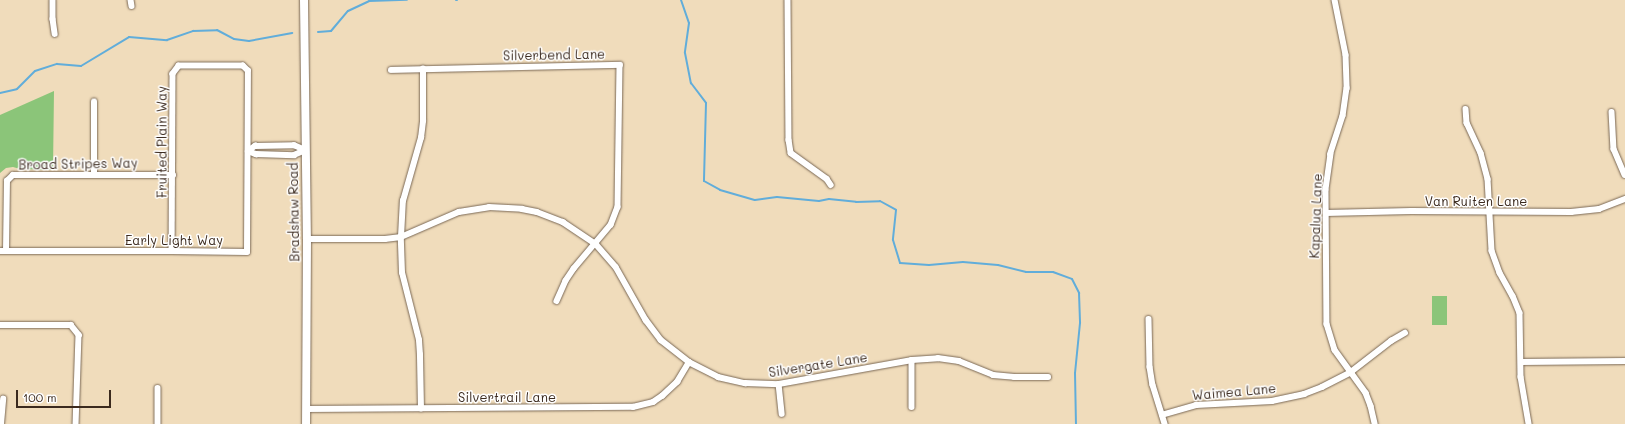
<!DOCTYPE html>
<style>
body{margin:0}
#map{position:relative;width:1625px;height:424px;overflow:hidden;background:#f0dcbb;font-family:Mali,sans-serif}
div>[style]{position:absolute}
[style*='--x']{left:calc(var(--x)*1px);top:calc(var(--y)*1px);width:calc(var(--w)*1px);rotate:calc(var(--a)*1deg)}
.green>*{inset:0;background:#8bc579}
.stream>*{height:2px;margin:-1px;padding:0 1px;transform-origin:1px;border-radius:1px;background:#61adda}
.roads{filter:drop-shadow(0 0 1px #7a6855) drop-shadow(0 0 1px #7a6855)}
.minor>*{height:5.5px;margin:-2.75px;padding:0 2.75px;transform-origin:2.75px;border-radius:2.75px;background:#fff}
.secondary>*{height:8px;margin:-4px;padding:0 4px;transform-origin:4px;border-radius:4px;background:#fff}
span{translate:-50% -50%;white-space:nowrap;text-align:center;line-height:1.15;-webkit-text-stroke:3px #fff;paint-order:stroke}
.street-label{font-size:13px;color:#3b2a1e}
.scale{position:absolute;left:16px;top:390px;width:95px;height:18px;box-sizing:border-box;border:2px solid #3b2a1e;border-top:0;padding-left:5px;font-size:12px;line-height:14px;white-space:nowrap;color:#3b2a1e;-webkit-text-stroke:3px #fff;paint-order:stroke}
</style>
<div id="map">
<div class="green">
<i style="clip-path:polygon(54px 91px,53px 170px,20px 169px,13px 167px,6px 168px,0 173px,0 115px)"></i>
<i style="clip-path:polygon(1432px 296px,1447px 296px,1447px 325px,1432px 325px)"></i>
</div>
<div class="stream">
<i style="--x:456;--y:0;--w:1;--a:0"></i>
<i style="--x:681;--y:0;--w:24;--a:71"></i>
<i style="--x:689;--y:23;--w:30;--a:98"></i>
<i style="--x:685;--y:53;--w:31;--a:79"></i>
<i style="--x:691;--y:83;--w:25;--a:53"></i>
<i style="--x:706;--y:103;--w:78;--a:91.5"></i>
<i style="--x:704;--y:181;--w:18;--a:29"></i>
<i style="--x:720;--y:190;--w:36;--a:16"></i>
<i style="--x:755;--y:200;--w:22;--a:-8"></i>
<i style="--x:777;--y:197;--w:42;--a:5.4"></i>
<i style="--x:819;--y:201;--w:10;--a:-11"></i>
<i style="--x:829;--y:199;--w:27;--a:6"></i>
<i style="--x:856;--y:202;--w:24;--a:-2"></i>
<i style="--x:880;--y:201;--w:18;--a:29"></i>
<i style="--x:896;--y:210;--w:30;--a:96"></i>
<i style="--x:893;--y:240;--w:24;--a:73"></i>
<i style="--x:900;--y:263;--w:29;--a:4"></i>
<i style="--x:929;--y:265;--w:34;--a:-5"></i>
<i style="--x:963;--y:262;--w:35;--a:5"></i>
<i style="--x:998;--y:265;--w:29;--a:14"></i>
<i style="--x:1026;--y:272;--w:27;--a:0"></i>
<i style="--x:1053;--y:272;--w:20;--a:20"></i>
<i style="--x:1072;--y:279;--w:16;--a:63"></i>
<i style="--x:1079;--y:293;--w:30;--a:88"></i>
<i style="--x:1080;--y:323;--w:50;--a:95.7"></i>
<i style="--x:1075;--y:373;--w:51;--a:88.9"></i>
<i style="--x:318;--y:32;--w:13;--a:-4"></i>
<i style="--x:331;--y:31;--w:26;--a:-50"></i>
<i style="--x:348;--y:11;--w:23;--a:-25"></i>
<i style="--x:369;--y:1;--w:38;--a:-2"></i>
<i style="--x:0;--y:93;--w:17;--a:-13"></i>
<i style="--x:17;--y:89;--w:25;--a:-45"></i>
<i style="--x:35;--y:71;--w:23;--a:-18"></i>
<i style="--x:57;--y:64;--w:24;--a:5"></i>
<i style="--x:81;--y:66;--w:56;--a:-31.1"></i>
<i style="--x:129;--y:37;--w:38;--a:5"></i>
<i style="--x:167;--y:40;--w:28;--a:-19"></i>
<i style="--x:193;--y:31;--w:24;--a:-2"></i>
<i style="--x:217;--y:30;--w:19;--a:28"></i>
<i style="--x:234;--y:39;--w:15;--a:8"></i>
<i style="--x:249;--y:41;--w:44;--a:-10.5"></i>
</div>
<div class="roads">
<div class="minor">
<i style="--x:53;--y:0;--w:19;--a:90"></i>
<i style="--x:53;--y:19;--w:15;--a:82"></i>
<i style="--x:131;--y:0;--w:6;--a:81"></i>
<i style="--x:788;--y:0;--w:140;--a:89.6"></i>
<i style="--x:789;--y:140;--w:13;--a:81"></i>
<i style="--x:791;--y:153;--w:44;--a:35.8"></i>
<i style="--x:827;--y:179;--w:7;--a:56"></i>
<i style="--x:1335;--y:0;--w:56;--a:78.7"></i>
<i style="--x:1346;--y:55;--w:33;--a:88"></i>
<i style="--x:1347;--y:88;--w:28;--a:98"></i>
<i style="--x:1343;--y:116;--w:40;--a:108"></i>
<i style="--x:1331;--y:154;--w:36;--a:98"></i>
<i style="--x:1326;--y:190;--w:134;--a:89.6"></i>
<i style="--x:1327;--y:324;--w:27;--a:73"></i>
<i style="--x:1335;--y:350;--w:53;--a:54.2"></i>
<i style="--x:1366;--y:393;--w:14;--a:69"></i>
<i style="--x:1371;--y:406;--w:18;--a:77"></i>
<i style="--x:391;--y:70;--w:229;--a:-1.3"></i>
<i style="--x:620;--y:65;--w:142;--a:90.8"></i>
<i style="--x:618;--y:207;--w:19;--a:111"></i>
<i style="--x:611;--y:225;--w:57;--a:130.1"></i>
<i style="--x:574;--y:269;--w:14;--a:124"></i>
<i style="--x:566;--y:281;--w:22;--a:114"></i>
<i style="--x:1466;--y:109;--w:14;--a:86"></i>
<i style="--x:1467;--y:123;--w:33;--a:65"></i>
<i style="--x:1481;--y:153;--w:27;--a:75"></i>
<i style="--x:1488;--y:179;--w:72;--a:86.8"></i>
<i style="--x:1492;--y:251;--w:23;--a:70"></i>
<i style="--x:1500;--y:273;--w:26;--a:61"></i>
<i style="--x:1513;--y:296;--w:18;--a:68"></i>
<i style="--x:1520;--y:313;--w:64;--a:89.1"></i>
<i style="--x:1521;--y:377;--w:48;--a:80.3"></i>
<i style="--x:1612;--y:112;--w:37;--a:87"></i>
<i style="--x:1614;--y:149;--w:28;--a:67"></i>
<i style="--x:248;--y:151;--w:9;--a:-36"></i>
<i style="--x:255;--y:146;--w:39;--a:-1"></i>
<i style="--x:294;--y:145;--w:12;--a:24"></i>
<i style="--x:248;--y:151;--w:9;--a:21"></i>
<i style="--x:256;--y:154;--w:38;--a:2"></i>
<i style="--x:294;--y:155;--w:12;--a:-24"></i>
<i style="--x:94;--y:174;--w:72;--a:-90"></i>
<i style="--x:1326;--y:213;--w:85;--a:-1.3"></i>
<i style="--x:1411;--y:211;--w:160;--a:0.4"></i>
<i style="--x:1571;--y:212;--w:28;--a:-6"></i>
<i style="--x:1599;--y:209;--w:28;--a:-21"></i>
<i style="--x:307;--y:239;--w:78;--a:0"></i>
<i style="--x:385;--y:239;--w:16;--a:-7"></i>
<i style="--x:401;--y:237;--w:63;--a:-23.3"></i>
<i style="--x:459;--y:212;--w:30;--a:-9"></i>
<i style="--x:489;--y:207;--w:33;--a:3"></i>
<i style="--x:522;--y:209;--w:15;--a:11"></i>
<i style="--x:537;--y:212;--w:28;--a:21"></i>
<i style="--x:563;--y:222;--w:40;--a:34"></i>
<i style="--x:596;--y:244;--w:30;--a:49"></i>
<i style="--x:616;--y:267;--w:61;--a:60.5"></i>
<i style="--x:646;--y:320;--w:25;--a:53"></i>
<i style="--x:661;--y:340;--w:36;--a:38"></i>
<i style="--x:689;--y:362;--w:33;--a:27"></i>
<i style="--x:718;--y:377;--w:28;--a:13"></i>
<i style="--x:745;--y:383;--w:34;--a:2"></i>
<i style="--x:779;--y:384;--w:135;--a:-10.2"></i>
<i style="--x:912;--y:360;--w:26;--a:-4"></i>
<i style="--x:938;--y:358;--w:21;--a:8"></i>
<i style="--x:959;--y:361;--w:37;--a:22"></i>
<i style="--x:993;--y:375;--w:21;--a:5"></i>
<i style="--x:1014;--y:377;--w:34;--a:0"></i>
<i style="--x:0;--y:251;--w:172;--a:0"></i>
<i style="--x:172;--y:251;--w:75;--a:0.8"></i>
<i style="--x:247;--y:252;--w:181;--a:-89.7"></i>
<i style="--x:248;--y:71;--w:7;--a:-135"></i>
<i style="--x:243;--y:66;--w:64;--a:180"></i>
<i style="--x:179;--y:66;--w:10;--a:127"></i>
<i style="--x:173;--y:74;--w:177;--a:90.3"></i>
<i style="--x:6;--y:251;--w:70;--a:-89.2"></i>
<i style="--x:7;--y:181;--w:8;--a:-45"></i>
<i style="--x:13;--y:175;--w:160;--a:0"></i>
<i style="--x:1149;--y:319;--w:48;--a:88.8"></i>
<i style="--x:1150;--y:367;--w:18;--a:81"></i>
<i style="--x:1153;--y:385;--w:41;--a:72.9"></i>
<i style="--x:0;--y:325;--w:71;--a:0"></i>
<i style="--x:71;--y:325;--w:13;--a:51"></i>
<i style="--x:79;--y:335;--w:89;--a:91.9"></i>
<i style="--x:912;--y:360;--w:47;--a:90"></i>
<i style="--x:1521;--y:362;--w:104;--a:-0.6"></i>
<i style="--x:779;--y:384;--w:30;--a:84"></i>
<i style="--x:158;--y:388;--w:36;--a:90"></i>
<i style="--x:306;--y:409;--w:327;--a:-0.4"></i>
<i style="--x:633;--y:407;--w:21;--a:-14"></i>
<i style="--x:653;--y:402;--w:11;--a:-34"></i>
<i style="--x:662;--y:396;--w:21;--a:-43"></i>
<i style="--x:677;--y:382;--w:23;--a:-59"></i>
<i style="--x:421;--y:409;--w:54;--a:-91.1"></i>
<i style="--x:420;--y:355;--w:15;--a:-94"></i>
<i style="--x:419;--y:340;--w:69;--a:-104.2"></i>
<i style="--x:402;--y:273;--w:36;--a:-92"></i>
<i style="--x:401;--y:237;--w:36;--a:-87"></i>
<i style="--x:403;--y:201;--w:66;--a:-74.1"></i>
<i style="--x:421;--y:138;--w:17;--a:-83"></i>
<i style="--x:423;--y:121;--w:52;--a:-90"></i>
<i style="--x:1162;--y:415;--w:35;--a:-16"></i>
<i style="--x:1196;--y:405;--w:76;--a:-3"></i>
<i style="--x:1272;--y:401;--w:33;--a:-12"></i>
<i style="--x:1304;--y:394;--w:19;--a:-21"></i>
<i style="--x:1322;--y:387;--w:33;--a:-27"></i>
<i style="--x:1351;--y:372;--w:51;--a:-37.8"></i>
<i style="--x:1391;--y:341;--w:16;--a:-30"></i>
<i style="--x:1;--y:424;--w:25;--a:-85"></i>
</div>
<div class="secondary">
<i style="--x:304;--y:0;--w:239;--a:89.3"></i>
<i style="--x:307;--y:239;--w:185;--a:90.3"></i>
</div>
</div>
<div class="street-label">
<span style="left:554px;top:55px;rotate:-1deg">Silverbend Lane</span>
<span style="left:162px;top:142px;rotate:-90deg">Fruited Plain Way</span>
<span style="left:78px;top:164px;rotate:-1deg">Broad Stripes Way</span>
<span style="left:1476px;top:201px">Van Ruiten Lane</span>
<span style="left:294px;top:212px;rotate:-91deg">Bradshaw Road</span>
<span style="left:1316px;top:216px;rotate:-88deg">Kapalua Lane</span>
<span style="left:174px;top:240px">Early Light Way</span>
<span style="left:818px;top:365px;rotate:-9deg">Silvergate Lane</span>
<span style="left:1234px;top:392px;rotate:-5deg">Waimea Lane</span>
<span style="left:507px;top:397px">Silvertrail Lane</span>
</div>
<div class="scale">100 m</div>
</div>
